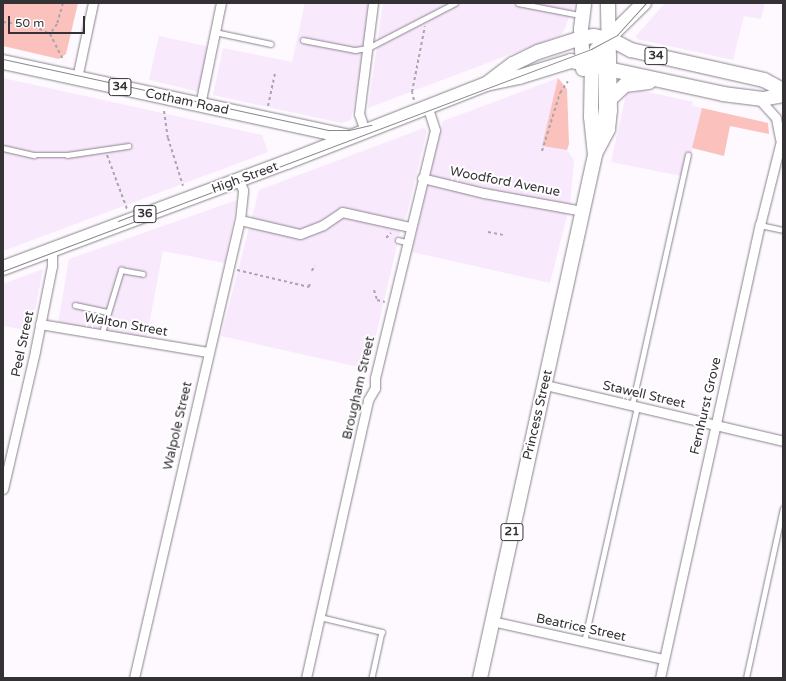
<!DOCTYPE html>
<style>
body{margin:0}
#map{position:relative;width:786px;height:681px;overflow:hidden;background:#fdf9fe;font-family:"Varela Round",sans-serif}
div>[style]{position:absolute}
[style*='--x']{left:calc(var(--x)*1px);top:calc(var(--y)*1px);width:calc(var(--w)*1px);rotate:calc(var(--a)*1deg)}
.built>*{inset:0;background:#f8e9fc}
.green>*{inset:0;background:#fbc1bc}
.path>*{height:2px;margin-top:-1px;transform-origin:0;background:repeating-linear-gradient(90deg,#a9a6aa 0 3px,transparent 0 6px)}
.roads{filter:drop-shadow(0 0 1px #8a828d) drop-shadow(0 0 1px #8a828d)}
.lane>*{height:4.5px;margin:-2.25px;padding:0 2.25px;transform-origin:2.25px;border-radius:2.25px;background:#fff}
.street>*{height:9px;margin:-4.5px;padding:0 4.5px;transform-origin:4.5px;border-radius:4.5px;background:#fff}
.primary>*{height:14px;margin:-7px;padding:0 7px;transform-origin:7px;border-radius:7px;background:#fff}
.tram>*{height:1px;margin:-0.5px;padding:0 0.5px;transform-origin:0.5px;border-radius:0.5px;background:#8b888c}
span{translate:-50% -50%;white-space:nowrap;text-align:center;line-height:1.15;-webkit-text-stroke:4px #fff;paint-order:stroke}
.shield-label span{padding:1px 3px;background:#fff;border:1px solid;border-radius:3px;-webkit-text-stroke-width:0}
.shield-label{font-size:12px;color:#353236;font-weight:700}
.street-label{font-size:13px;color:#353236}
.frame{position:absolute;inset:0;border:4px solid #353236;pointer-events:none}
.scale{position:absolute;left:8px;top:16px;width:77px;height:18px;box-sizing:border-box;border:2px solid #353236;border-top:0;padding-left:5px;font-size:12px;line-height:14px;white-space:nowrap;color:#353236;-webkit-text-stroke:3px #fff;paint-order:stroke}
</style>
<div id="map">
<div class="built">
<i style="clip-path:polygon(305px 3px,368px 3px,364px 50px,351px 120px,341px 123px,213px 95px,223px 48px,292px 62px)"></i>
<i style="clip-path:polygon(383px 3px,575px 3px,562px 35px,368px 108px)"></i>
<i style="clip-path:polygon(665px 3px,765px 3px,761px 19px,744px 16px,733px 60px,637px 39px,636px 36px)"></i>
<i style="clip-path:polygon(159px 36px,210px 47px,200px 92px,149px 80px)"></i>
<i style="clip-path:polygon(3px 78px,262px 135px,268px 152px,3px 251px)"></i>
<i style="clip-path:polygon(558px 78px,542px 146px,567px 150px,574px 160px,570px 204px,550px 283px,412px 252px,443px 121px)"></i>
<i style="clip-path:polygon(643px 91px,693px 102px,692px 106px,702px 108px,686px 177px,611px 162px,626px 94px)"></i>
<i style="clip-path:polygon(424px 128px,427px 131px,407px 214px,401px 228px,368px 369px,221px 336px,259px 190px)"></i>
<i style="clip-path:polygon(237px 200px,225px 263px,163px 251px,145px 345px,57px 330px,69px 259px)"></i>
<i style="clip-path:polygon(43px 269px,31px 331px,3px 326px,3px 284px)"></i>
</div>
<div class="green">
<i style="clip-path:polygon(3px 3px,78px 3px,66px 54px,59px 59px,3px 46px)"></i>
<i style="clip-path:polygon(558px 78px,567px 89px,569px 144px,567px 150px,542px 146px)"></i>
<i style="clip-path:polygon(702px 108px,768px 123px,769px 134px,730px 126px,724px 156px,692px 148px)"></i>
</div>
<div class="path">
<i style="--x:63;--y:3;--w:22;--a:106"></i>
<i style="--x:57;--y:24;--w:12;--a:125"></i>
<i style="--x:50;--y:34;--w:30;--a:63"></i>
<i style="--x:3;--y:22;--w:31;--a:7"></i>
<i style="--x:34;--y:26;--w:18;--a:27"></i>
<i style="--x:414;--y:100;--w:8;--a:-104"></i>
<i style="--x:412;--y:92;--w:67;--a:-78.9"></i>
<i style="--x:268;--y:106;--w:34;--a:-78"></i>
<i style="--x:164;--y:111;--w:27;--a:82"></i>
<i style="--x:168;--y:138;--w:50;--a:72.6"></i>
<i style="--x:542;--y:151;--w:61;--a:-72.8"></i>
<i style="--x:560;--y:93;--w:14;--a:-56"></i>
<i style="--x:107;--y:155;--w:58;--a:69.7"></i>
<i style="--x:488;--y:232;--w:15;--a:11"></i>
<i style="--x:386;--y:238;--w:7;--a:-45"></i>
<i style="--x:237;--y:270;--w:74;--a:13.3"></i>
<i style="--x:309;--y:287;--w:5;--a:-79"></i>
<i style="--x:312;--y:271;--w:6;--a:-72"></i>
<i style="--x:374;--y:290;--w:10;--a:73"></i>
<i style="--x:377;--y:300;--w:8;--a:14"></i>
</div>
<div class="roads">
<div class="lane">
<i style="--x:518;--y:3;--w:63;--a:11"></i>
<i style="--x:215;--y:32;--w:57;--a:12.1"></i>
<i style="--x:303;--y:40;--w:53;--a:10.9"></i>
<i style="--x:355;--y:50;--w:13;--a:-9"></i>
<i style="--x:368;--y:48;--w:98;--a:-27.3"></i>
<i style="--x:598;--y:132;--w:25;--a:-83"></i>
<i style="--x:601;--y:107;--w:55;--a:-90"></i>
<i style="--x:3;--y:148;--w:32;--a:13"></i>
<i style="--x:34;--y:155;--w:33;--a:0"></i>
<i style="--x:67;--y:155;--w:62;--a:-8.4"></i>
<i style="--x:760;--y:225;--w:24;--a:12"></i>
<i style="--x:398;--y:240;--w:8;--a:14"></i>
<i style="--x:75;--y:305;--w:33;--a:12"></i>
<i style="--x:102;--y:333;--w:66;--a:-73.2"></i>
<i style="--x:121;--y:270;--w:22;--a:10"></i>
<i style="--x:632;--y:405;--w:256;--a:-77.4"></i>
<i style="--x:320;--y:617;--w:64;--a:13.6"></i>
<i style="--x:382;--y:632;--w:47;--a:102.3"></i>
<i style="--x:584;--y:642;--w:242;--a:-77.3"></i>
<i style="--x:746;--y:678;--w:173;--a:-77.7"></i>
</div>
<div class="street">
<i style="--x:77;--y:78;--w:77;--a:-78"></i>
<i style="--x:759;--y:99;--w:25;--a:48"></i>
<i style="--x:776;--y:118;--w:21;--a:79"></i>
<i style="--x:200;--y:105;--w:104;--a:-78.4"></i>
<i style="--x:365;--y:131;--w:18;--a:-109"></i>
<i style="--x:359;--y:114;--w:112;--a:-82.8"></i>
<i style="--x:422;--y:178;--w:64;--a:13.6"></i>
<i style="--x:484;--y:193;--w:101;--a:10.3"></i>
<i style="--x:240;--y:220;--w:62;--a:13.1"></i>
<i style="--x:300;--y:234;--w:25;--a:-21"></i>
<i style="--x:323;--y:225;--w:23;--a:-34"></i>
<i style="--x:342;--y:212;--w:70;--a:12.4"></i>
<i style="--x:40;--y:324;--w:170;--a:9.5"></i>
<i style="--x:545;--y:385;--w:244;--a:13.2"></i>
<i style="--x:3;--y:489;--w:142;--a:-76.9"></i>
<i style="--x:35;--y:351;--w:87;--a:-78.7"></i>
<i style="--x:52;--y:266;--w:17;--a:-90"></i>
<i style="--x:492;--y:621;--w:176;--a:12.5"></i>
<i style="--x:134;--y:678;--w:470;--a:-77"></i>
<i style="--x:240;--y:220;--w:30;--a:-84"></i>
<i style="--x:243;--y:190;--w:11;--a:-112"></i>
<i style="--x:306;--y:678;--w:285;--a:-77.4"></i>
<i style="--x:368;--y:400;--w:14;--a:-60"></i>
<i style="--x:375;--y:388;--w:10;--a:-90"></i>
<i style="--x:375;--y:378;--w:255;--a:-76.4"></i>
<i style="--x:435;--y:130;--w:25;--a:-108"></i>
<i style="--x:660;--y:678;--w:464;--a:-77.6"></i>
<i style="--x:760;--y:225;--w:95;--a:-76"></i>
</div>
<div class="primary">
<i style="--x:3;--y:62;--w:354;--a:12.2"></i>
<i style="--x:583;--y:69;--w:40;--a:-92.9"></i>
<i style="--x:581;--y:29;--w:26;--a:-83"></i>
<i style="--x:489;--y:82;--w:30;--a:-37"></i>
<i style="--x:513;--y:64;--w:28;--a:-26"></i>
<i style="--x:538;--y:52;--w:45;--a:-18"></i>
<i style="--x:581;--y:38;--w:13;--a:-9"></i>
<i style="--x:594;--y:36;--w:16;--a:11"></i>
<i style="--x:610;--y:39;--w:24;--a:28"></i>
<i style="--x:631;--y:50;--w:136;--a:12.7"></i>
<i style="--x:764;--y:80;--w:21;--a:28"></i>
<i style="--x:611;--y:98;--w:19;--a:-43"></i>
<i style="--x:625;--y:85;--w:24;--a:-7"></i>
<i style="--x:596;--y:152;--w:26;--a:-62"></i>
<i style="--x:608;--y:129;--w:18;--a:-84"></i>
<i style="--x:610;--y:111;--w:108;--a:-91.1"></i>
<i style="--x:3;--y:268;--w:303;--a:-20.5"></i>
<i style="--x:287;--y:162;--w:214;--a:-21.4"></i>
<i style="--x:486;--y:84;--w:34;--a:-12"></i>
<i style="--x:519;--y:77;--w:54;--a:-17.1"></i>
<i style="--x:571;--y:61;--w:156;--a:12.2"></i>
<i style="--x:723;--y:94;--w:40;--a:7.1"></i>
<i style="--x:763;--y:99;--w:20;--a:-11"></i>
<i style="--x:480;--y:678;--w:535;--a:-77.6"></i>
<i style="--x:595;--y:155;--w:38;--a:-96"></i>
<i style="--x:591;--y:117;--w:56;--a:-89"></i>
<i style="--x:592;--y:61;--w:13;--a:-67"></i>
<i style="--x:597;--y:49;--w:66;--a:-44.4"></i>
</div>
</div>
<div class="tram">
<i style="--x:3;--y:59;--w:334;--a:12.3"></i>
<i style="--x:329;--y:130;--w:20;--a:0"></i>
<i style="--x:349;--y:130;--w:23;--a:-13"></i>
<i style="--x:118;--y:221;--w:34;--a:-21"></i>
<i style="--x:3;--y:271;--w:629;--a:-20.68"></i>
<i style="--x:591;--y:49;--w:30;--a:-28"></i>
<i style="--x:617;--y:35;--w:43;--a:-47.8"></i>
</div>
<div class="shield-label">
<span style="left:656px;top:56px">34</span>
<span style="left:120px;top:87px">34</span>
<span style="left:145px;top:214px">36</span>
<span style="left:512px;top:532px">21</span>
</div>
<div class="street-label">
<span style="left:187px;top:102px;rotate:12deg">Cotham Road</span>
<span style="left:245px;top:178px;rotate:-20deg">High Street</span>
<span style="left:505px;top:182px;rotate:11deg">Woodford Avenue</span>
<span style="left:126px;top:325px;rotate:10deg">Walton Street</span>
<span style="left:23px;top:344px;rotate:-78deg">Peel Street</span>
<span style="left:359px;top:388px;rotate:-77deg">Brougham Street</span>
<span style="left:644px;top:395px;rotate:13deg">Stawell Street</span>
<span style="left:706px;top:406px;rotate:-77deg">Fernhurst Grove</span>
<span style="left:538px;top:415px;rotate:-77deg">Princess Street</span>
<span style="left:178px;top:426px;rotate:-77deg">Walpole Street</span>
<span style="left:581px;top:628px;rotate:12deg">Beatrice Street</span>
</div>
<div class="frame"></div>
<div class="scale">50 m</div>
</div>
